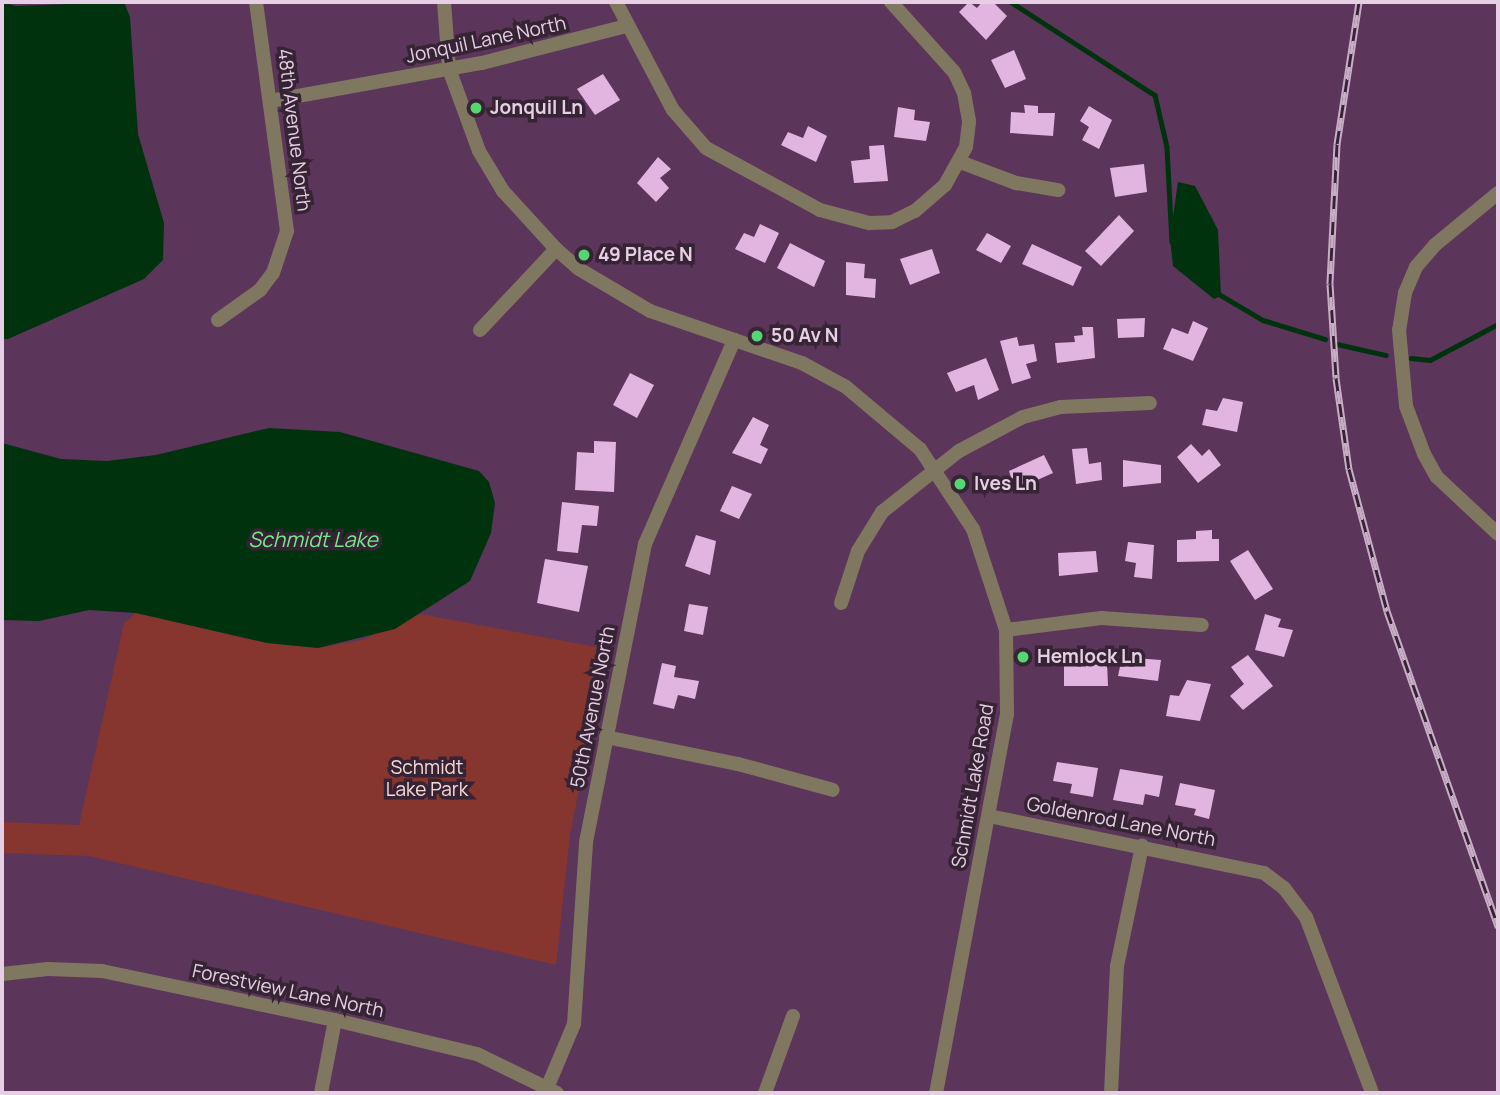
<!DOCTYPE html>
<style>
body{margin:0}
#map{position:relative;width:1500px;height:1095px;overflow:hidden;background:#5b355a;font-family:Manrope,sans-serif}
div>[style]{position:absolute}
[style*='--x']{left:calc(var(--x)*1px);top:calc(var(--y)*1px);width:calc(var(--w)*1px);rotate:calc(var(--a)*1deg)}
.green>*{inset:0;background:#86362e}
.water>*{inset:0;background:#00320d}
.stream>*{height:4.5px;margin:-2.25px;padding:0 2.25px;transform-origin:2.25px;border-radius:2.25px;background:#00320d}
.building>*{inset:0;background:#e2b4e0}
.minor>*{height:14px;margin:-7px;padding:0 7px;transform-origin:7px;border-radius:7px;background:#807760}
.tertiary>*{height:14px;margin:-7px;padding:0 7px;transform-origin:7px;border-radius:7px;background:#807760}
.rail>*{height:7px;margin-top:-3.5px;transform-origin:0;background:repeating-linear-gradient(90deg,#362435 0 13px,#c7adc6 0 26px);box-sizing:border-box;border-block:2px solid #c7adc6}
.dots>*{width:19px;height:19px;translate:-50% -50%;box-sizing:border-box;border:4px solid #362435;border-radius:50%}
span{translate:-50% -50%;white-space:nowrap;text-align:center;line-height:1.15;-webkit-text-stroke:7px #362435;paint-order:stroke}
.street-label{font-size:19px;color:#e6cfe5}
.poi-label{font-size:19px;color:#e6cfe5;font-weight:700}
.left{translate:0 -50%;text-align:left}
.park-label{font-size:19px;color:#f8dad6}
.water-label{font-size:21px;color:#74e98a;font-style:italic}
.frame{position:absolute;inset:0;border:4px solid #e6cfe5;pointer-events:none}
</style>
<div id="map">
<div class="green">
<i style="clip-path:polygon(136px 613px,267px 643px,318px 648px,362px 640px,420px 614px,607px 649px,570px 835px,556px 965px,89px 856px,2px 853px,2px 822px,79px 825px,124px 623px)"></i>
</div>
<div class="water">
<i style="clip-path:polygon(2px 2px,16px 6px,124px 2px,130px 17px,138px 134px,164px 223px,163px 260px,144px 279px,8px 339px,2px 339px)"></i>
<i style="clip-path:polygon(1178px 182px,1195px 186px,1218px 230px,1221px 296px,1214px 299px,1173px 266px,1170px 238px)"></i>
<i style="clip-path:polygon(269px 428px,340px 432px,479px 471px,489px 482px,495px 503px,491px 533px,470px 581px,395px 629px,318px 648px,267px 643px,136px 613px,89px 610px,39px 621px,2px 620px,2px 443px,61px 459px,107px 461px,156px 455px)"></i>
</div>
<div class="stream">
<i style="--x:1011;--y:2;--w:171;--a:32.9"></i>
<i style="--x:1155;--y:95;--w:53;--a:77"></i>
<i style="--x:1167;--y:147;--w:95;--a:87"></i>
<i style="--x:1217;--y:293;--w:53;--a:30.4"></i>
<i style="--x:1263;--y:320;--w:65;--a:17"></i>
<i style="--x:1337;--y:344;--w:50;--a:12.7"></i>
<i style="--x:1411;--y:358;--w:19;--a:6"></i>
<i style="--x:1430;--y:360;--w:77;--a:-27.9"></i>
</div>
<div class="building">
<i style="clip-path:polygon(969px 2px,977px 8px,982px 2px,993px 2px,1007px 16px,986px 40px,959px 12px)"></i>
<i style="clip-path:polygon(1014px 50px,1026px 79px,1005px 88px,991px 60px)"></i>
<i style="clip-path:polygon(603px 74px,620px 100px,595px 115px,577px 89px)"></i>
<i style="clip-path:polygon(1024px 105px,1038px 106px,1038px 113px,1055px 113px,1053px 136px,1010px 133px,1011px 112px,1025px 113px)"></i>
<i style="clip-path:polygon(1089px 106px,1112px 120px,1099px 149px,1082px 140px,1089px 127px,1080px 121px)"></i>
<i style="clip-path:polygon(898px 107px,915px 110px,914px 120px,930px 122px,926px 141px,894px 137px)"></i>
<i style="clip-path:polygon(808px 126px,827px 136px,816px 162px,781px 145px,788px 132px,803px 138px)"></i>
<i style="clip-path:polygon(884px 145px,888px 181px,854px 183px,851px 161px,870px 159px,869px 146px)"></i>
<i style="clip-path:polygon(658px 157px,671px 169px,660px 178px,669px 188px,656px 202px,637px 183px)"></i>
<i style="clip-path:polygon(1144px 164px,1147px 192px,1115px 197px,1110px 168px)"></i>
<i style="clip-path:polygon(1119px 215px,1134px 231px,1101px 266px,1085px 251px)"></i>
<i style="clip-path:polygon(760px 224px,779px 233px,765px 263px,735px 249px,744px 233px,754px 237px)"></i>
<i style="clip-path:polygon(987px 233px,1011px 246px,1001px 263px,976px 250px)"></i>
<i style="clip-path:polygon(790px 243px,825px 261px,814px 287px,777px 268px)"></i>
<i style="clip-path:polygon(1032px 244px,1082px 267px,1073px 286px,1022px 264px)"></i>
<i style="clip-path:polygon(932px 249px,940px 273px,910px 285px,900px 259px)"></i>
<i style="clip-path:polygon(846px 262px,865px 264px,864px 278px,876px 279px,875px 298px,846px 295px)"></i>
<i style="clip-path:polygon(1145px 318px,1144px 337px,1118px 338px,1117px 319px)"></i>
<i style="clip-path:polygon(1193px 321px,1208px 328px,1193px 361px,1163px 349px,1172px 328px,1188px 334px)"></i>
<i style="clip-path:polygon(1082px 327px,1093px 327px,1095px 358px,1057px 363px,1055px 343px,1075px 342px,1074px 336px,1083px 335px)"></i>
<i style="clip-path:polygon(1017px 337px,1019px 346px,1034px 344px,1037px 361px,1026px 364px,1031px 378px,1012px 384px,1000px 341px)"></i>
<i style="clip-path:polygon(986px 358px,999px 390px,978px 400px,974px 385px,956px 392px,947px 373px)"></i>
<i style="clip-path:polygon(630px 373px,654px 385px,637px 418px,613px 405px)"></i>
<i style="clip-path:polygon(1223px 398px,1243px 402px,1237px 432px,1202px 425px,1206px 409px,1217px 411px)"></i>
<i style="clip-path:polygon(753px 417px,769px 425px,760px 445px,768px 449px,761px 464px,732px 453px)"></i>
<i style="clip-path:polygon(594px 441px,616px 442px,614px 492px,575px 490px,577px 452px,594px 453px)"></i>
<i style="clip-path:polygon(1191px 444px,1202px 456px,1209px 449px,1221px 465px,1198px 483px,1177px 457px)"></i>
<i style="clip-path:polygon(1087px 448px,1089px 464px,1101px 462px,1102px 480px,1076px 484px,1072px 449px)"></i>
<i style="clip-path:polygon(1044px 455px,1053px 473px,1015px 490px,1009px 471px)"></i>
<i style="clip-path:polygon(1123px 460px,1161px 465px,1161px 483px,1123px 487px)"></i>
<i style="clip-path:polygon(732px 486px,752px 494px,739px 519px,720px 511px)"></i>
<i style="clip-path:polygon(562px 502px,599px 506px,597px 526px,582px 525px,578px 553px,557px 551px)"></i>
<i style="clip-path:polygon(1212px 530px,1212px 539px,1219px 539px,1219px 561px,1177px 562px,1177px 540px,1196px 539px,1196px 531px)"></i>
<i style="clip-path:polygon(696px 535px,716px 541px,710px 575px,685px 566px)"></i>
<i style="clip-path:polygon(1128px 542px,1154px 545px,1152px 579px,1134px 577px,1136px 563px,1125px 561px)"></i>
<i style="clip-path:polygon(1248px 550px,1273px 589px,1255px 600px,1230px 561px)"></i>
<i style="clip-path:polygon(1096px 551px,1098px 572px,1059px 576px,1058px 553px)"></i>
<i style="clip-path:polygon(545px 559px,588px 566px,579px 612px,537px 603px)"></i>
<i style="clip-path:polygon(689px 604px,708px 607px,703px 635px,684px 631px)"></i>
<i style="clip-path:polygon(1265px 614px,1281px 619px,1278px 627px,1293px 630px,1284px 657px,1255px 650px)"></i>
<i style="clip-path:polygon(1248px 655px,1273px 686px,1243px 710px,1230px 696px,1244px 684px,1231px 667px)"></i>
<i style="clip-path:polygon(1122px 657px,1161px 660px,1158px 681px,1118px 676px)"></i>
<i style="clip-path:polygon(1064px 662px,1107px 662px,1108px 686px,1064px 686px)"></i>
<i style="clip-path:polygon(662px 663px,676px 666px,674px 677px,699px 681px,695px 699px,678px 695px,674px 709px,653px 704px)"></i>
<i style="clip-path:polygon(1187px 680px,1211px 684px,1200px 721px,1166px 716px,1170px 695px,1179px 696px)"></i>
<i style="clip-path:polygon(1057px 762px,1098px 768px,1093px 797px,1070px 793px,1072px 784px,1053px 781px)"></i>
<i style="clip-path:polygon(1120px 769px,1163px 776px,1159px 797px,1145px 794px,1143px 805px,1113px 800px)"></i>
<i style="clip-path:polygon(1180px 783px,1215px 790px,1209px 819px,1194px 815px,1196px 809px,1175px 805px)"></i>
</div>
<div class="minor">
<i style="--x:616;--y:2;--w:122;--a:62.2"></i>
<i style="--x:673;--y:110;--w:50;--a:49"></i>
<i style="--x:706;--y:148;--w:130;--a:28.5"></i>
<i style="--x:820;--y:210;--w:51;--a:14.9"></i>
<i style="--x:869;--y:223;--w:23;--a:-2"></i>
<i style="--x:892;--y:222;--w:25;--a:-26"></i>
<i style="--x:915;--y:211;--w:40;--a:-41"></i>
<i style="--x:945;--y:185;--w:43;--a:-61.1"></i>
<i style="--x:966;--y:147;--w:26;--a:-83"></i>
<i style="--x:969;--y:121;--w:28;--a:-100"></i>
<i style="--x:964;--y:93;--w:23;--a:-115"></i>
<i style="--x:954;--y:72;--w:94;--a:-132"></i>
<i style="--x:270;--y:101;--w:215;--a:-10.2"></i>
<i style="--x:482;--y:63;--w:149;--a:-14.4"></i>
<i style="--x:960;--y:162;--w:60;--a:20.6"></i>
<i style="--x:1016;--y:183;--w:43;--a:9.5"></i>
<i style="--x:1498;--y:193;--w:82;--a:140.5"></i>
<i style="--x:1435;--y:245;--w:29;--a:131"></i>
<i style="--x:1416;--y:267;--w:28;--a:113"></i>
<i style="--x:1405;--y:293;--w:37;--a:99"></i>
<i style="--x:1399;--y:330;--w:76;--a:84.7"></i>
<i style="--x:1406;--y:406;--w:51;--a:69.4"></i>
<i style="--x:1424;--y:454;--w:26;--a:61"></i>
<i style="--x:1437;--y:477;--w:83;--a:43.1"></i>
<i style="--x:218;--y:320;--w:52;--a:-35.5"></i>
<i style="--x:260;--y:290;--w:21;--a:-53"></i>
<i style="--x:273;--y:273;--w:44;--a:-71.6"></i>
<i style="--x:287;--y:231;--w:231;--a:-97.7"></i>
<i style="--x:480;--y:330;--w:111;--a:-46.8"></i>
<i style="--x:841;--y:603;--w:55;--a:-71.9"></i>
<i style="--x:858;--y:551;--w:46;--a:-58.4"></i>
<i style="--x:882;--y:512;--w:98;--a:-38.4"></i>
<i style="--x:959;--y:451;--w:72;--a:-28"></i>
<i style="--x:1023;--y:417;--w:38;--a:-15"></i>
<i style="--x:1060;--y:407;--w:90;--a:-2.5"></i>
<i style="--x:1006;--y:630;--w:96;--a:-7.2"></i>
<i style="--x:1101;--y:618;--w:101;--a:4"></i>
<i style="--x:606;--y:737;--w:135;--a:11.6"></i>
<i style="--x:738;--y:764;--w:98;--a:15.3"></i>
<i style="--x:989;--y:816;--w:281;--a:11.7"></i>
<i style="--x:1264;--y:873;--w:25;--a:37"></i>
<i style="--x:1284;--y:888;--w:36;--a:53"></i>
<i style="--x:1306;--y:917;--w:188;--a:69.4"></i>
<i style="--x:2;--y:974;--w:46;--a:-6.2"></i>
<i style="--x:48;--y:969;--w:54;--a:2.1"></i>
<i style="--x:102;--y:971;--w:238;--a:11.9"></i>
<i style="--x:335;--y:1020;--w:146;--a:13.5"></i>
<i style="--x:477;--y:1054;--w:89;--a:26"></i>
<i style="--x:321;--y:1093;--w:74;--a:-79.1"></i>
<i style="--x:545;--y:1093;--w:75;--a:-67.2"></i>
<i style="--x:574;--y:1024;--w:182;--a:-86.2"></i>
<i style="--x:586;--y:842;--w:304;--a:-78.8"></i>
<i style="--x:645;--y:544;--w:223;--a:-66.4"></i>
<i style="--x:765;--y:1093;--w:82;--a:-70"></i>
<i style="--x:1111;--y:1093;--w:127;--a:-87.3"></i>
<i style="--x:1117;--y:966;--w:123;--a:-78.2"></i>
</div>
<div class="tertiary">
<i style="--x:444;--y:2;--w:67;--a:85.7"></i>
<i style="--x:449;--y:69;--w:87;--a:69.9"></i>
<i style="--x:479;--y:151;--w:47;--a:59"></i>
<i style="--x:503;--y:191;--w:79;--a:47.6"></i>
<i style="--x:556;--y:249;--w:30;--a:41"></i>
<i style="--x:579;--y:269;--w:82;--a:30.6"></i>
<i style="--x:650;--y:311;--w:161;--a:18.9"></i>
<i style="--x:802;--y:363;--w:50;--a:28.6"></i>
<i style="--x:846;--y:387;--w:97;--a:40"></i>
<i style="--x:920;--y:449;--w:96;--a:56.5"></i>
<i style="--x:973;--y:529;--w:106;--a:71.9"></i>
<i style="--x:1006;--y:630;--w:84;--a:89.3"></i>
<i style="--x:1007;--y:714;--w:386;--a:100.6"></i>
</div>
<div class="rail">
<i style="--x:1359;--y:2;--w:144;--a:98.8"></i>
<i style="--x:1337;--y:144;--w:140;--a:92.9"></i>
<i style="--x:1330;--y:284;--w:94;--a:86.3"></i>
<i style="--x:1336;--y:378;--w:92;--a:81.9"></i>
<i style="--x:1349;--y:469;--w:147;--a:75"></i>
<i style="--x:1387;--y:611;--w:335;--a:70.6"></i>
</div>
<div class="dots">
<i style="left:476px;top:108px;background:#55d672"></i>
<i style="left:584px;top:255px;background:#55d672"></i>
<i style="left:757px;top:336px;background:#55d672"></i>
<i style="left:960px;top:484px;background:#55d672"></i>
<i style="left:1023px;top:657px;background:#55d672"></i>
</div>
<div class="street-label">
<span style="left:486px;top:40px;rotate:-12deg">Jonquil Lane North</span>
<span style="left:294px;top:130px;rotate:83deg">48th Avenue North</span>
<span style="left:593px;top:707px;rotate:-79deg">50th Avenue North</span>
<span style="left:973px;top:786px;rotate:-80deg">Schmidt Lake Road</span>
<span style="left:1121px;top:822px;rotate:11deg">Goldenrod Lane North</span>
<span style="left:288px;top:991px;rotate:12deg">Forestview Lane North</span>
</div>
<div class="poi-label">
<span class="left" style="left:490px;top:108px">Jonquil Ln</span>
<span class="left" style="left:598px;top:255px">49 Place N</span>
<span class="left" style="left:771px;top:336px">50 Av N</span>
<span class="left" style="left:974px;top:484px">Ives Ln</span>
<span class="left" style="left:1037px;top:657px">Hemlock Ln</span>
</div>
<div class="park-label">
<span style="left:427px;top:779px">Schmidt<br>Lake Park</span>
</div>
<div class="water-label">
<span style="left:313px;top:539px">Schmidt Lake</span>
</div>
<div class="frame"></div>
</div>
